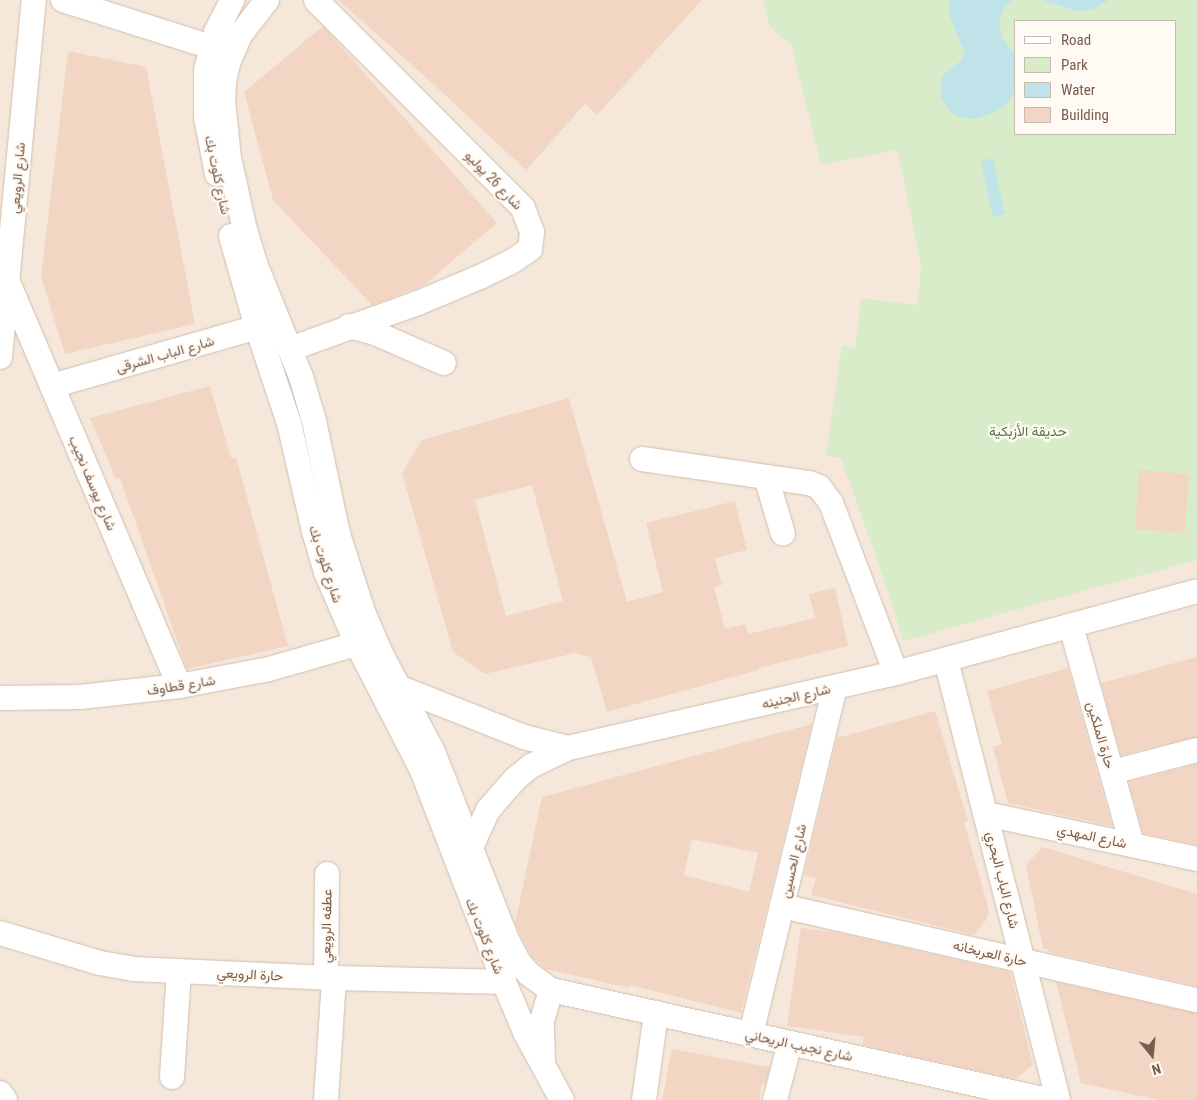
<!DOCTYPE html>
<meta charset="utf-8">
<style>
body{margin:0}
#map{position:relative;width:1197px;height:1100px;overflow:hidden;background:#fdf6ec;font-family:"Roboto Condensed",Vazirmatn,sans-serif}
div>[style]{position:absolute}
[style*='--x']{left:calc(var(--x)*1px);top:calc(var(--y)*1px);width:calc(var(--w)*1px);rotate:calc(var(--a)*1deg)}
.residential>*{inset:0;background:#f5e8da}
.green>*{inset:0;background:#d8ecc9}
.water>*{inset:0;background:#bfe3e8}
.building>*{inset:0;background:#f3d5c3}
.roads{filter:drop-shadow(0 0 1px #d1beb0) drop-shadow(0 0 1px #d1beb0)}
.minor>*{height:24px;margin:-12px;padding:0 12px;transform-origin:12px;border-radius:12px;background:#fff}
span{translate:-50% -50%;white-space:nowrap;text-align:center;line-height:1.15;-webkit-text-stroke:4.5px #fffaf3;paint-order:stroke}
.street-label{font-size:14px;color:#7a5c4d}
.park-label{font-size:14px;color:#537a41}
.legend{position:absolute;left:1014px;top:20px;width:162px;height:115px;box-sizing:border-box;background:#fffaf3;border:1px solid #cabbb1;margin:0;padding:6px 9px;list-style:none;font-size:15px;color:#7a5c4d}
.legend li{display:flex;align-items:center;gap:10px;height:25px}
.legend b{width:25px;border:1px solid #cabbb1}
.north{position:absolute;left:1127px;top:1030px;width:50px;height:50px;-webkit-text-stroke:4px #fffaf3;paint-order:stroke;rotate:163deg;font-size:14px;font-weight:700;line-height:20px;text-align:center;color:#7a5c4d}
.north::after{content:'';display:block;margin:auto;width:18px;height:22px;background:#7a5c4d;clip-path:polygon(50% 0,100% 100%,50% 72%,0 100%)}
</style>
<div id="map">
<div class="residential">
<i style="clip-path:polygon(evenodd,0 0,1197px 0,1197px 1100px,0 1100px,0 0,1016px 21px,1176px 21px,1176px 134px,1016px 134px,1016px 21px)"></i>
</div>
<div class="green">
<i style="clip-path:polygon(evenodd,763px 0,1197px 0,1197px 560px,903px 641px,886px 585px,841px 458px,826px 456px,842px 346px,855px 348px,861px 298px,916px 305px,919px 292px,921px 265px,899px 157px,897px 150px,821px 165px,791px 44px,770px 27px,763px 0,1016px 21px,1176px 21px,1176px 134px,1016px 134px,1016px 21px)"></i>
</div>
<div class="water">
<i style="clip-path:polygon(950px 0,1012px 0,1003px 10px,999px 24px,1002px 38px,1016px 56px,1016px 90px,1005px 106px,996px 112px,977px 119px,959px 117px,952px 113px,941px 99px,941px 81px,945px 73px,962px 60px,965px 54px,949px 14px)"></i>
<i style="clip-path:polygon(1042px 0,1108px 0,1094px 9px,1076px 11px)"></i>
<i style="clip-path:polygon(993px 158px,1005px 214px,993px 217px,981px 161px)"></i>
</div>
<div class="building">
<i style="clip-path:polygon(338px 0,702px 0,597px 115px,585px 104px,526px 170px,421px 73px)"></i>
<i style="clip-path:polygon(323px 26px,497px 223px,423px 286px,372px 305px,273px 200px,244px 92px)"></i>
<i style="clip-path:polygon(68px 51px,146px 67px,195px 324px,65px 354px,41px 277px)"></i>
<i style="clip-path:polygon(210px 386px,231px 458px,236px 457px,288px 646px,187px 669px,120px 478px,116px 479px,90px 418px)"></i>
<i style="clip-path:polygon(evenodd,569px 398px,627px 602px,663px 592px,646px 523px,735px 501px,747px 550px,715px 558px,722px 585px,714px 587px,725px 629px,745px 624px,748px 634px,815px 618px,809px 594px,835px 588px,848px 646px,758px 668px,758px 670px,607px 712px,591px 657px,575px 653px,485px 674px,453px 652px,402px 473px,422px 440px,569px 398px,532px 485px,563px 601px,506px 616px,475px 500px,532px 485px)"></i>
<i style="clip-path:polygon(1139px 470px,1189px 474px,1185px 533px,1135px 529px)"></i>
<i style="clip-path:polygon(1197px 657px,1197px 737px,1121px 755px,1101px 683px)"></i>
<i style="clip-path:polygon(1068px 668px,1112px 826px,1008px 803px,993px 747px,1002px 744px,987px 691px)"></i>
<i style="clip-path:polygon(935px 711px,968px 821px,964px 822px,989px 910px,986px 920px,974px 935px,811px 895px,816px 878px,804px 875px,837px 738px)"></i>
<i style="clip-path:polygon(evenodd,812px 724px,741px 1013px,630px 985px,630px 988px,545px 969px,531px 956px,515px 923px,542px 797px,812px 724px,692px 839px,758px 853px,749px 892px,684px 875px,692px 839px)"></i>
<i style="clip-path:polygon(1197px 764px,1197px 845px,1143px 833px,1129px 782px)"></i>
<i style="clip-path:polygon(1043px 847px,1197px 894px,1197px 986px,1049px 952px,1049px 950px,1043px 948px,1026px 865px)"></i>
<i style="clip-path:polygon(801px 928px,840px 933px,1010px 972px,1033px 1065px,1015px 1079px,862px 1045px,864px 1037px,787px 1026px)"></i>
<i style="clip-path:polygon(1056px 982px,1197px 1013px,1197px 1100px,1159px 1100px,1081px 1083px)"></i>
<i style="clip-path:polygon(672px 1049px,770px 1067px,765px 1084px,762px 1084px,759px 1100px,662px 1100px)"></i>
</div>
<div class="roads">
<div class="minor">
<i style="--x:63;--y:0;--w:155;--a:17.6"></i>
<i style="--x:267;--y:0;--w:44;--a:127.6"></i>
<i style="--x:240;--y:35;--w:30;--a:113"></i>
<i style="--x:228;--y:63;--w:19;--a:102"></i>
<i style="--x:224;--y:82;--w:19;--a:93"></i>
<i style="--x:223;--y:101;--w:57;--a:84"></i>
<i style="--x:229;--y:158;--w:74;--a:77.5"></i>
<i style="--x:245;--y:230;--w:38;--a:73"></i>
<i style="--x:256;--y:266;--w:120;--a:67.9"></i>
<i style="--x:301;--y:377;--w:46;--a:73.5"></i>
<i style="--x:314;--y:421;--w:116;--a:78"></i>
<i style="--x:338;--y:534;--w:82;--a:72.2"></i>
<i style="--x:363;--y:612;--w:46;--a:66.8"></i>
<i style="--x:381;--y:654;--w:111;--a:62"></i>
<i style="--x:433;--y:752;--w:202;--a:68.5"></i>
<i style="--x:507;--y:940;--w:27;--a:62"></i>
<i style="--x:520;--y:964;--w:13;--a:48"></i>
<i style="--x:529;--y:974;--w:27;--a:36"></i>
<i style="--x:551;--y:990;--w:508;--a:12.5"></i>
<i style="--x:217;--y:174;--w:58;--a:-100.9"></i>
<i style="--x:206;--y:117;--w:47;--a:-90"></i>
<i style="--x:206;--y:70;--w:39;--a:-75"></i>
<i style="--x:216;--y:32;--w:36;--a:-63"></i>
<i style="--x:231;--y:236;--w:95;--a:74.1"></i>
<i style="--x:257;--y:327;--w:101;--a:71.6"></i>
<i style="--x:289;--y:423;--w:111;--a:77"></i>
<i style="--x:314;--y:531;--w:43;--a:73.7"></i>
<i style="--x:326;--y:572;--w:78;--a:66.7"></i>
<i style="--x:357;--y:644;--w:140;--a:62.7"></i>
<i style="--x:421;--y:768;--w:230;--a:68.8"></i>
<i style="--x:504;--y:982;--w:56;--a:67.1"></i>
<i style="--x:526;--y:1034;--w:75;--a:61.4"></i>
<i style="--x:7;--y:280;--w:441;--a:67"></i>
<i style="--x:349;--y:326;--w:27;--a:15"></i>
<i style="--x:375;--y:333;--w:75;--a:23.5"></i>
<i style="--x:290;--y:349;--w:136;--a:-19.8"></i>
<i style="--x:418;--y:303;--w:67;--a:-22.8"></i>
<i style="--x:480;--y:277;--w:34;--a:-26"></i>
<i style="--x:511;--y:262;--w:23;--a:-34"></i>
<i style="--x:530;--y:249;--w:17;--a:-83"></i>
<i style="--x:532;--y:232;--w:26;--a:-111"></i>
<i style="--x:523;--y:208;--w:293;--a:-134.9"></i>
<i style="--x:0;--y:357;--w:359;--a:-84.6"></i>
<i style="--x:52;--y:386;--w:229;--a:-16"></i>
<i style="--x:642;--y:459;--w:169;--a:8.2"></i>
<i style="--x:809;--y:483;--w:11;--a:22"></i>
<i style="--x:819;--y:487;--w:20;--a:53"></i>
<i style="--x:831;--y:503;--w:182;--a:69.1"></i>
<i style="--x:766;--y:477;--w:59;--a:73.4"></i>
<i style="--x:1071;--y:626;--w:227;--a:74.4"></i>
<i style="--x:946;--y:660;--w:454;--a:75.7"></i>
<i style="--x:395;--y:689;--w:4;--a:-34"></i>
<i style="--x:398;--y:687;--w:136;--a:21.6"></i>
<i style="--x:524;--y:737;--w:45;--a:14"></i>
<i style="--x:568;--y:748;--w:336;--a:-12.9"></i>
<i style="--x:896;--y:673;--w:312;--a:-15.2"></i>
<i style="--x:0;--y:698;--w:80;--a:-0.7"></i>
<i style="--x:80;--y:697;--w:100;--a:-6.3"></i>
<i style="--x:179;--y:686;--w:92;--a:-10.7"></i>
<i style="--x:269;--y:669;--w:91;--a:-15.9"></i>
<i style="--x:1112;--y:772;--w:88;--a:-14.5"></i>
<i style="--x:986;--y:814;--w:216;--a:12"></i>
<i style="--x:471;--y:847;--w:41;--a:-65.3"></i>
<i style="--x:488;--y:810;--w:41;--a:-48.9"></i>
<i style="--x:515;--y:779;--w:21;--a:-39"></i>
<i style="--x:531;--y:766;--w:41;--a:-25.9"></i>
<i style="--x:782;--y:906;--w:426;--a:12.8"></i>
<i style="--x:0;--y:933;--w:104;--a:16.7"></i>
<i style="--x:100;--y:963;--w:34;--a:10"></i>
<i style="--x:133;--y:969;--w:201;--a:2.6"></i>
<i style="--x:334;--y:978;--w:170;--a:1.3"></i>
<i style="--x:326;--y:978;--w:104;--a:-89.4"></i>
<i style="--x:751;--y:1034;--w:356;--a:-76.4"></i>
<i style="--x:543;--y:1059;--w:38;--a:-92"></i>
<i style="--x:542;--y:1021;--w:32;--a:-74"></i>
<i style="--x:172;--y:1077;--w:106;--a:-86.2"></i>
<i style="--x:0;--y:1093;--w:9;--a:54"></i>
<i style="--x:326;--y:1100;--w:122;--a:-86.2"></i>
<i style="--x:644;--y:1100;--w:88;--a:-82.1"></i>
<i style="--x:775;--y:1100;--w:59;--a:-75.3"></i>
</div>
</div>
<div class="street-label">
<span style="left:218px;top:175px;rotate:78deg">شارع كلوت بك</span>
<span style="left:17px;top:178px;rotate:-85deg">شارع الرويعي</span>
<span style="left:494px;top:180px;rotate:46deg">شارع 26 يوليو</span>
<span style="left:165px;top:354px;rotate:-16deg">شارع الباب الشرقى</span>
<span style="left:93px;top:483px;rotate:67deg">شارع يوسف نجيب</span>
<span style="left:326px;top:564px;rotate:72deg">شارع كلوت بك</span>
<span style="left:181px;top:685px;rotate:-9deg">شارع قطاوف</span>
<span style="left:796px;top:696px;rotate:-13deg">شارع الجنينه</span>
<span style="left:1101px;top:735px;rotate:74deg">حارة الملكين</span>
<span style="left:1092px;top:836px;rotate:12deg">شارع المهدي</span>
<span style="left:793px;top:861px;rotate:-77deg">شارع الحسين</span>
<span style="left:1003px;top:880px;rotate:76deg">شارع الباب البحري</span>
<span style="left:326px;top:926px;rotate:-89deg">عطفه الرويعي</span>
<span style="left:485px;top:936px;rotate:68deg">شارع كلوت بك</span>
<span style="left:990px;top:953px;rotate:13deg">حارة العربخانه</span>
<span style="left:250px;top:974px;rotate:3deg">حارة الرويعي</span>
<span style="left:799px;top:1045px;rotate:12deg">شارع نجيب الريحاني</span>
</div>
<div class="park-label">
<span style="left:1028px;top:431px">حديقة الأزبكية</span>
</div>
<ul class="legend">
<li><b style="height:6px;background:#fff"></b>Road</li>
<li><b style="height:14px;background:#d8ecc9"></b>Park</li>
<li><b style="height:14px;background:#bfe3e8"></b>Water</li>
<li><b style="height:14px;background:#f3d5c3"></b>Building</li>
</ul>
<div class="north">N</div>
</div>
